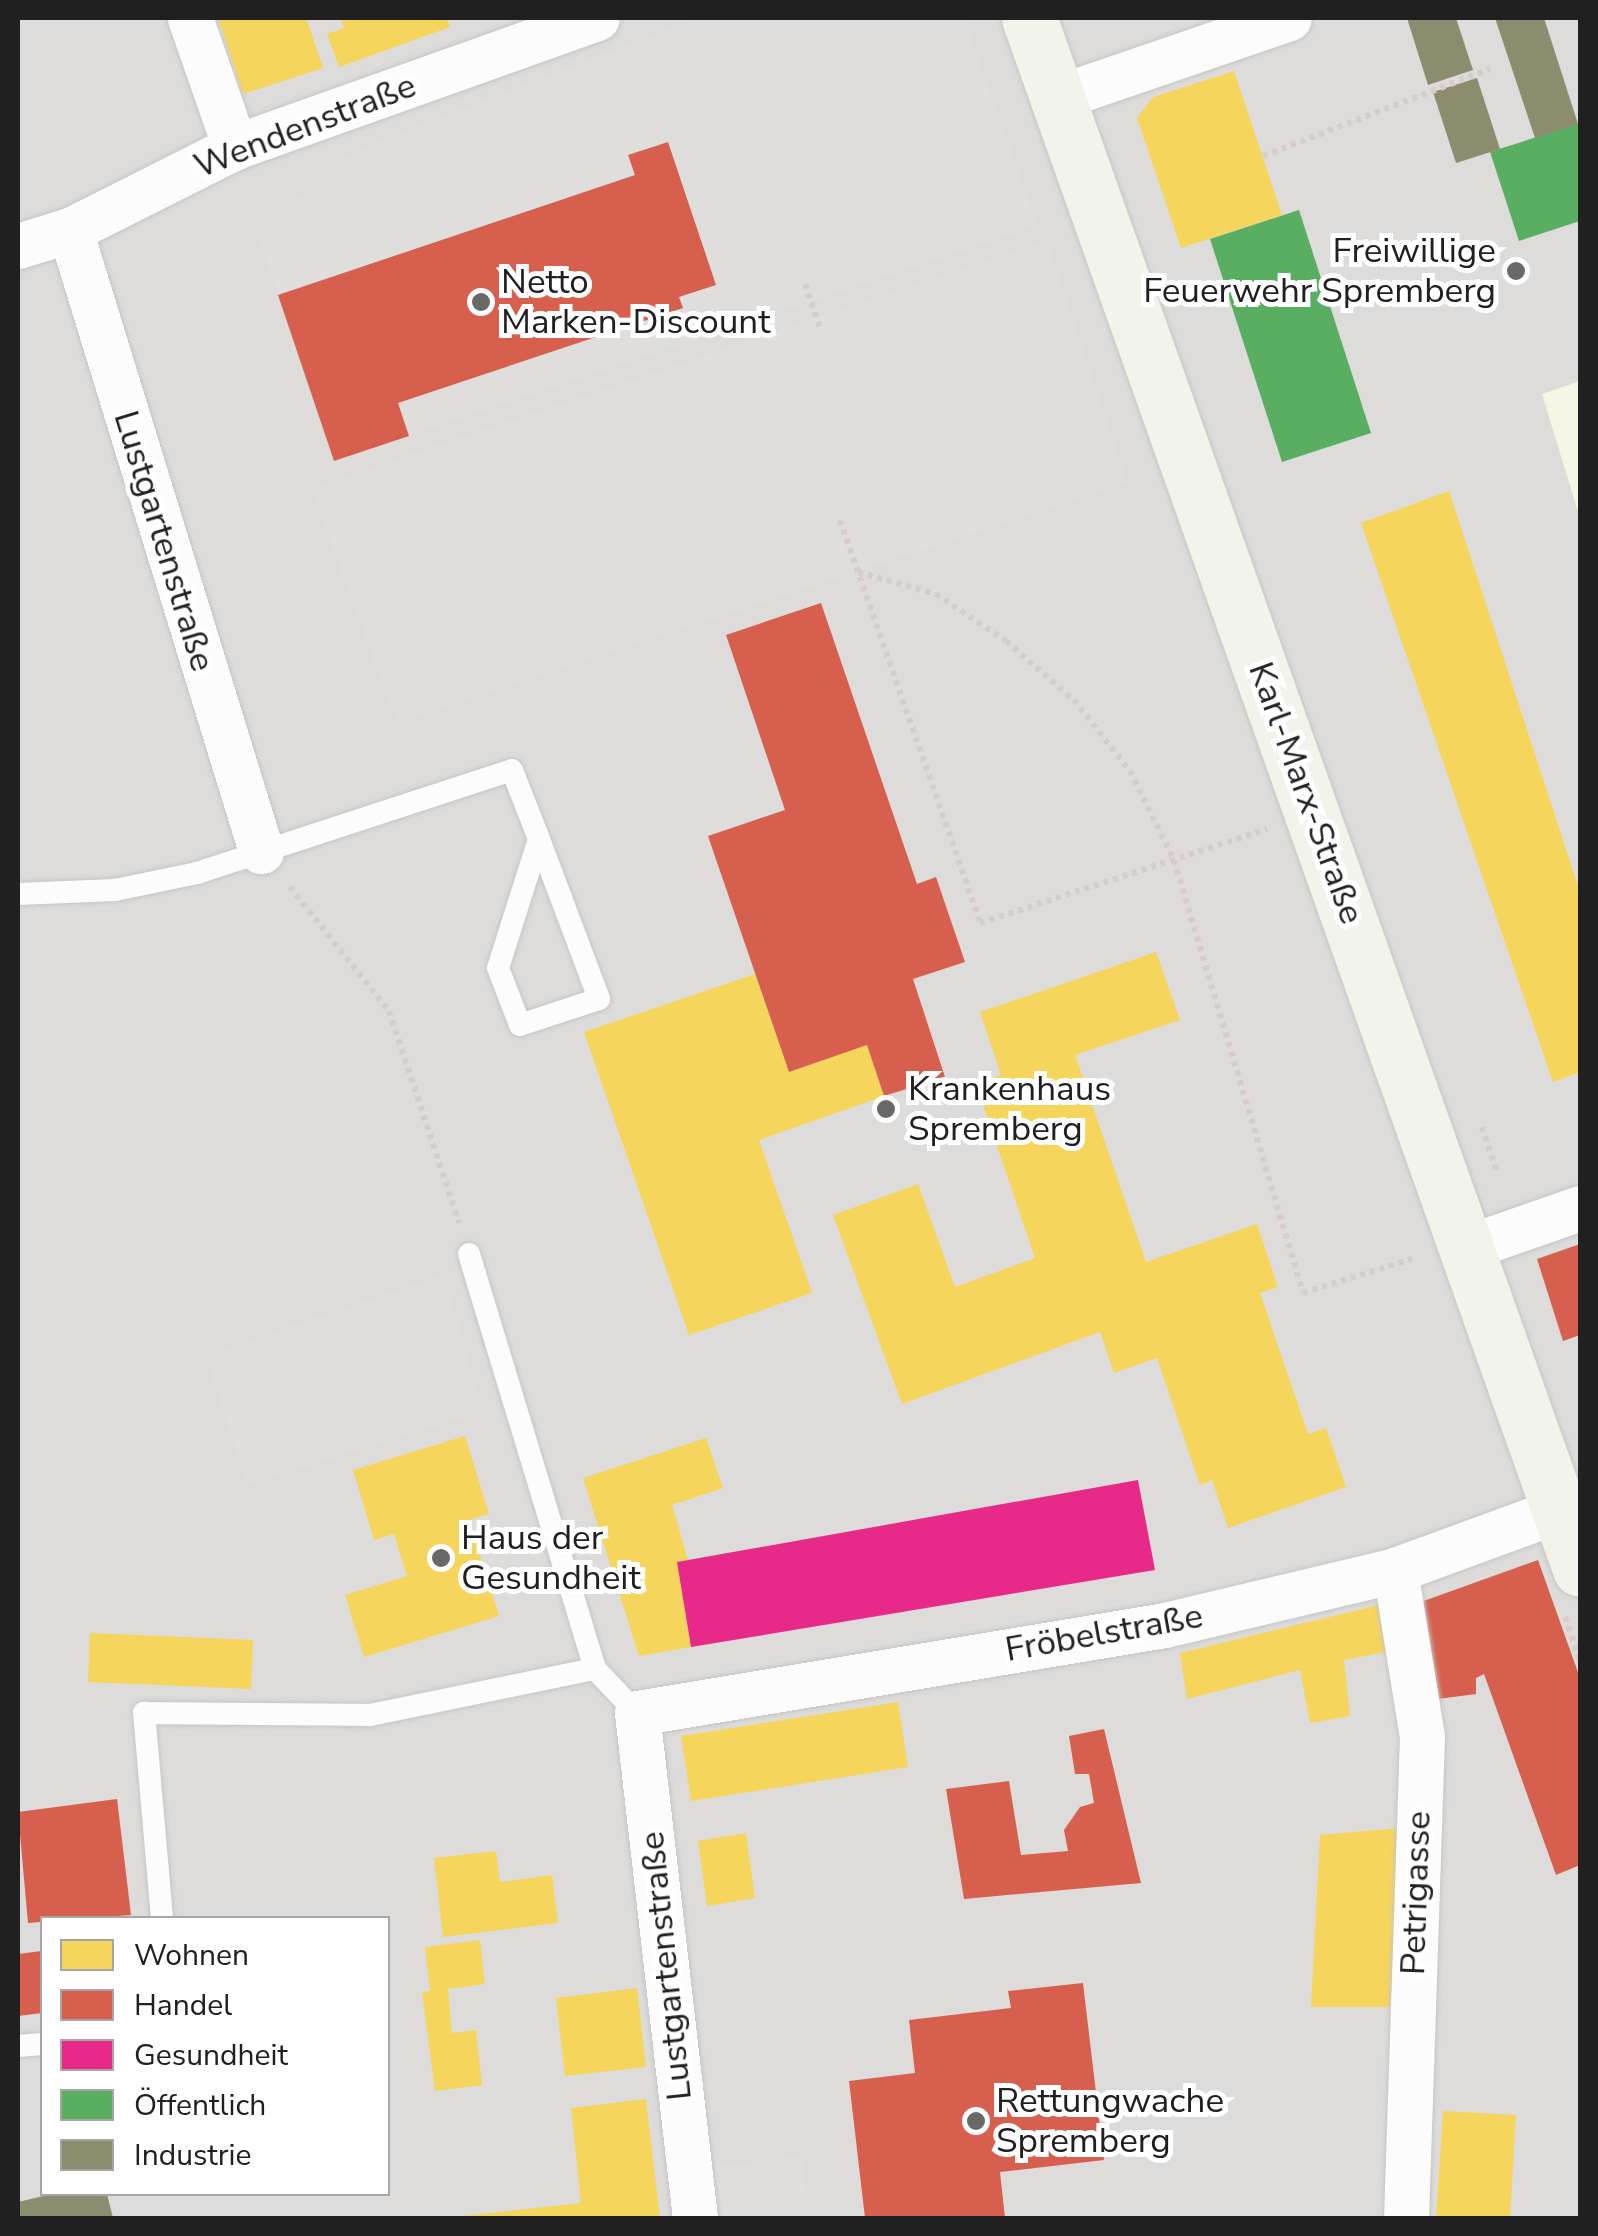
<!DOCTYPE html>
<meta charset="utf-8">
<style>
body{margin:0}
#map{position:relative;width:1598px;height:2236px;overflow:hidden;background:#eeede8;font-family:"Nunito Sans",sans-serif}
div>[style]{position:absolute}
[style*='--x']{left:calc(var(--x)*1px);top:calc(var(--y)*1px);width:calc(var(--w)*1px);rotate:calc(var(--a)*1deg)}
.residential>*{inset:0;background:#dddcda}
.education>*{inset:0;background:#f5f7e4}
.parking>*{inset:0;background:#dfdedc}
.homes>*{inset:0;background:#f6d55c}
.shops>*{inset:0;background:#d6604d}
.health>*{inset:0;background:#e7298a}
.public>*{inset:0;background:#5aae61}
.industry>*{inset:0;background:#8c8c6e}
.path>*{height:6px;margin-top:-3px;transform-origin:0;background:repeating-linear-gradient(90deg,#d7ccc8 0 5px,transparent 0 10px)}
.roads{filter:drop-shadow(0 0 2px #c7c6c4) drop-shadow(0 0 2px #c7c6c4)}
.service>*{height:22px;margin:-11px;padding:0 11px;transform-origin:11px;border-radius:11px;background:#fcfcfc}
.minor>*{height:45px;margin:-22.5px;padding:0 22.5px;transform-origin:22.5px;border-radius:22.5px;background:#fcfcfc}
.secondary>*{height:55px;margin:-27.5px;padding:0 27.5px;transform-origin:27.5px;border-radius:27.5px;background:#f2f4eb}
.dots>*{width:28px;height:28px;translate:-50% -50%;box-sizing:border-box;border:5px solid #fff;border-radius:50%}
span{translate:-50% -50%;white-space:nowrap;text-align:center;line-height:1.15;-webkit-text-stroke:10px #fff;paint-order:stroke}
.street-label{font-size:35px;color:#202020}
.poi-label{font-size:35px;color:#202020}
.right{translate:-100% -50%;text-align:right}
.left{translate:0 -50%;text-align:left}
.frame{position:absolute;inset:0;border:20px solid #202020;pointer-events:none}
.legend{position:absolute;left:40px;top:1916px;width:350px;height:280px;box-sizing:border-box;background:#fff;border:2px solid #a6a6a6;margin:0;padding:12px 18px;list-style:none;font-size:30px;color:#202020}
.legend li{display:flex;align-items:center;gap:20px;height:50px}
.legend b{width:50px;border:2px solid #a6a6a6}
</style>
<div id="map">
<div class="residential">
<i style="clip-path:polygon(evenodd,18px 18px,1580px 18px,1580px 2218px,18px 2218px,18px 18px,42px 1918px,388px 1918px,388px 2194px,42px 2194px,42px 1918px)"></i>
</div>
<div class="education">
<i style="clip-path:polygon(1580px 381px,1580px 518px,1542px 394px)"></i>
</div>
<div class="parking">
<i style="clip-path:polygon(697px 18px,964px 18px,1038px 226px,409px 436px,398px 403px,682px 308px,679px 297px,716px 285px,668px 143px,629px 155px,635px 175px,278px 295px,256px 233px,355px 150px)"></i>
<i style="clip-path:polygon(1046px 240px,1128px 483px,397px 723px,311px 488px)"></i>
<i style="clip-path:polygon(444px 1275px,483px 1412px,247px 1485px,205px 1355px)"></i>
<i style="clip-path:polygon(802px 2156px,810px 2218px,695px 2218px,689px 2169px)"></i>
</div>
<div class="homes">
<i style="clip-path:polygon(218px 18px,306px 18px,323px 68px,243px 94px)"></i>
<i style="clip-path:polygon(340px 18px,447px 18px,450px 27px,339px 67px,327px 34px,344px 28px)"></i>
<i style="clip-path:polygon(1234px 71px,1282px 215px,1181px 248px,1137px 118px,1153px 97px)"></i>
<i style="clip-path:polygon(1449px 491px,1580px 892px,1580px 1072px,1553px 1082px,1361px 523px)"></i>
<i style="clip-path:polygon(1156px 952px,1180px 1020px,1075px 1055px,1146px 1262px,1257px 1224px,1278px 1287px,1260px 1293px,1308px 1434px,1326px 1428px,1346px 1487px,1228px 1528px,1212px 1480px,1200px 1485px,1157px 1358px,1114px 1373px,1100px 1332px,902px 1404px,833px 1215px,918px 1184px,955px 1287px,1035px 1258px,976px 1084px,1001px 1075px,980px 1012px)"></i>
<i style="clip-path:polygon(755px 974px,789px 1072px,867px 1045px,884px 1096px,759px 1140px,812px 1293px,689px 1335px,584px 1032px)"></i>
<i style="clip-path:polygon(465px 1436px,489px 1514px,469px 1520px,499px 1616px,364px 1657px,345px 1595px,407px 1576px,394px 1534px,374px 1540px,353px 1470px)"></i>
<i style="clip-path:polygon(706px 1438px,723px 1488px,672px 1505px,688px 1560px,677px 1562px,691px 1647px,639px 1656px,583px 1478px)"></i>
<i style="clip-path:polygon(1391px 1602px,1401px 1649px,1344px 1660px,1350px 1716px,1310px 1723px,1300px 1670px,1187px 1699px,1180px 1653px)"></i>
<i style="clip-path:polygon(90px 1633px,253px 1640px,251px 1689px,88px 1682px)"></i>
<i style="clip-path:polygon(898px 1702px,908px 1767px,691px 1801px,681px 1736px)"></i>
<i style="clip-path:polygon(1400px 1828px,1390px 2007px,1311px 2007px,1320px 1835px)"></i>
<i style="clip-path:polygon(746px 1833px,755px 1898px,707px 1906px,698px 1841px)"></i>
<i style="clip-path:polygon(496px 1851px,500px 1882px,552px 1875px,558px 1923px,443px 1937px,434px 1858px)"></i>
<i style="clip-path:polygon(480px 1940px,485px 1984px,448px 1989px,452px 2033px,476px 2030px,482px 2085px,435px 2091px,422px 1992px,430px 1991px,425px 1947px)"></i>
<i style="clip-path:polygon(637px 1988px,646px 2067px,565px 2076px,556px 1998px)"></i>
<i style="clip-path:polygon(646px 2099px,660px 2218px,444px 2218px,581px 2203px,571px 2108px)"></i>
<i style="clip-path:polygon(1443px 2111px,1516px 2115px,1510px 2218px,1436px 2218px)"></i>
</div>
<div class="shops">
<i style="clip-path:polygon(668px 142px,716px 285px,679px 297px,683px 308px,398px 403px,409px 436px,334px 461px,278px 295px,635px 175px,628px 155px)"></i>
<i style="clip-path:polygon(821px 603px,917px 884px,936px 877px,965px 962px,913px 979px,945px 1077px,884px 1096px,867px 1045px,789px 1072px,708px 836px,785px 810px,726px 635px)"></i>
<i style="clip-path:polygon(1580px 1244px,1580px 1335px,1563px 1341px,1537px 1259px)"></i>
<i style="clip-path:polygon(1538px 1560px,1580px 1678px,1580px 1865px,1556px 1875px,1484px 1674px,1476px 1678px,1476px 1694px,1430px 1700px,1418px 1603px)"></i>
<i style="clip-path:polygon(1104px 1729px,1141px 1883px,964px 1899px,946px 1789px,1009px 1781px,1021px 1855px,1068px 1851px,1064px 1830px,1080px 1807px,1094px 1803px,1089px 1774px,1075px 1774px,1069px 1736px)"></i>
<i style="clip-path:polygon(117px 1799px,131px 1915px,28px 1923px,18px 1812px)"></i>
<i style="clip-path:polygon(42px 1951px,42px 2013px,18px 2016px,18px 1954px)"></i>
<i style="clip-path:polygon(1083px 1983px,1104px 2160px,1000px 2172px,1005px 2218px,865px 2218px,849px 2081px,915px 2073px,909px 2020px,1011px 2008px,1008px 1991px)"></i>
</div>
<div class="health">
<i style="clip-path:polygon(1138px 1480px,1155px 1570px,691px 1647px,677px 1562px)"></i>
</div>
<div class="public">
<i style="clip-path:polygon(1580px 123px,1580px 221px,1519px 241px,1490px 152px)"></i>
<i style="clip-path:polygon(1299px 210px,1371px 433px,1282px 462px,1210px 239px)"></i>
</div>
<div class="industry">
<i style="clip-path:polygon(1407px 18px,1456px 18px,1473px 70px,1428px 85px)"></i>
<i style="clip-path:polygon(1495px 18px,1544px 18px,1578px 124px,1535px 138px)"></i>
<i style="clip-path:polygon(1477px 78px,1500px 149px,1456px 163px,1433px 92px)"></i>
<i style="clip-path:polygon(52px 2194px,107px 2194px,113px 2218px,18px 2218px,18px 2202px)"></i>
</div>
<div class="path">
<i style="--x:1263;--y:156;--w:243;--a:-21"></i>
<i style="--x:805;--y:284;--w:50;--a:71.2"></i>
<i style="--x:840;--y:520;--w:427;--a:70.8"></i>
<i style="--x:980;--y:923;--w:302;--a:-18.1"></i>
<i style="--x:858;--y:572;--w:81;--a:15.8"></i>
<i style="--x:936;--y:594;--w:84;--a:33.9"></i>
<i style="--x:1006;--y:641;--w:90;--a:40.9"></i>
<i style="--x:1074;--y:700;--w:90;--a:51.7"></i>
<i style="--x:1130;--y:771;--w:99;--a:63.7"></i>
<i style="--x:1174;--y:860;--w:452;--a:73.4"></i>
<i style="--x:1303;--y:1293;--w:117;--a:-17.4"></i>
<i style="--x:290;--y:887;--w:159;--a:51.4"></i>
<i style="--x:389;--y:1011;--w:223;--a:71.7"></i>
<i style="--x:1482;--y:1127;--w:47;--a:71.6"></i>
<i style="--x:1565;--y:1617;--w:46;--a:70.8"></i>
</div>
<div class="roads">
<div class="service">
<i style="--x:18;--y:894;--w:97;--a:-2.4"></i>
<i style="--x:115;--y:890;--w:84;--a:-11.7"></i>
<i style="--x:197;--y:873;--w:331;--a:-18.1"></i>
<i style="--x:512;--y:770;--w:74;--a:68.6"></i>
<i style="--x:539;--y:839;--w:171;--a:69.4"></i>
<i style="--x:599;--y:999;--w:83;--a:161.8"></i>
<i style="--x:520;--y:1025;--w:61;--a:-111.1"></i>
<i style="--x:498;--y:968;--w:135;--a:-72.4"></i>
<i style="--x:469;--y:1254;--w:434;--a:73.1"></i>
<i style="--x:595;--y:1669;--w:61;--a:46.3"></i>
<i style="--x:162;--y:1918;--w:206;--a:-95"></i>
<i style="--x:144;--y:1713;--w:226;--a:0.5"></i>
<i style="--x:370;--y:1715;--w:230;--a:-11.6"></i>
<i style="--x:18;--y:2046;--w:24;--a:-5"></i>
</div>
<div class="minor">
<i style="--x:190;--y:18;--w:137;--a:70.8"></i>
<i style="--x:1056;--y:98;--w:246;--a:-18.9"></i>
<i style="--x:70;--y:230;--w:650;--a:72.9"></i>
<i style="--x:18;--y:246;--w:54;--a:-17.1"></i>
<i style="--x:70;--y:230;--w:185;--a:-26.7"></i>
<i style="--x:235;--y:147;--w:384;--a:-19.6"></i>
<i style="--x:1468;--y:1247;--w:119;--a:-19.2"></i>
<i style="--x:1395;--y:1570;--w:168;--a:80.8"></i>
<i style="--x:1422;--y:1736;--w:482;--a:91.9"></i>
<i style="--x:695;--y:2218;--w:508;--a:-96.55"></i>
<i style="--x:637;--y:1713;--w:535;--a:-9.46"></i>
<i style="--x:1165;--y:1625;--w:236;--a:-13.4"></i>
<i style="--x:1395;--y:1570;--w:175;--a:-20.1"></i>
</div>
<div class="secondary">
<i style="--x:1029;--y:18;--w:1646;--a:70.44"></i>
</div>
</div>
<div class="dots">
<i style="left:1516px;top:271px;background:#686866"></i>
<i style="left:481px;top:302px;background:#686866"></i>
<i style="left:886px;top:1109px;background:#686866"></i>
<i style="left:441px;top:1558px;background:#686866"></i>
<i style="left:976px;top:2121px;background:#686866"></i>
</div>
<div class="street-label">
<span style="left:305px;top:126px;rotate:-21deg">Wendenstraße</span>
<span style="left:164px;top:541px;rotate:73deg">Lustgartenstraße</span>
<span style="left:1306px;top:793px;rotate:70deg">Karl-Marx-Straße</span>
<span style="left:1104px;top:1633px;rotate:-10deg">Fröbelstraße</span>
<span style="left:1416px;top:1893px;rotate:-88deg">Petrigasse</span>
<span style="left:666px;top:1966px;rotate:-96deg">Lustgartenstraße</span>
</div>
<div class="poi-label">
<span class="right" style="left:1496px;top:271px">Freiwillige<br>Feuerwehr Spremberg</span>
<span class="left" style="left:501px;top:302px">Netto<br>Marken-Discount</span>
<span class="left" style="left:908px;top:1109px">Krankenhaus<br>Spremberg</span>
<span class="left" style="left:461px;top:1558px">Haus der<br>Gesundheit</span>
<span class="left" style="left:996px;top:2121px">Rettungwache<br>Spremberg</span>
</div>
<div class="frame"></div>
<ul class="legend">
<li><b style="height:28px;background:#f6d55c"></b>Wohnen</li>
<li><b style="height:28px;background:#d6604d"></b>Handel</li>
<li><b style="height:28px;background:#e7298a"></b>Gesundheit</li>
<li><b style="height:28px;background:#5aae61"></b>Öffentlich</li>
<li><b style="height:28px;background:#8c8c6e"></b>Industrie</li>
</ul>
</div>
